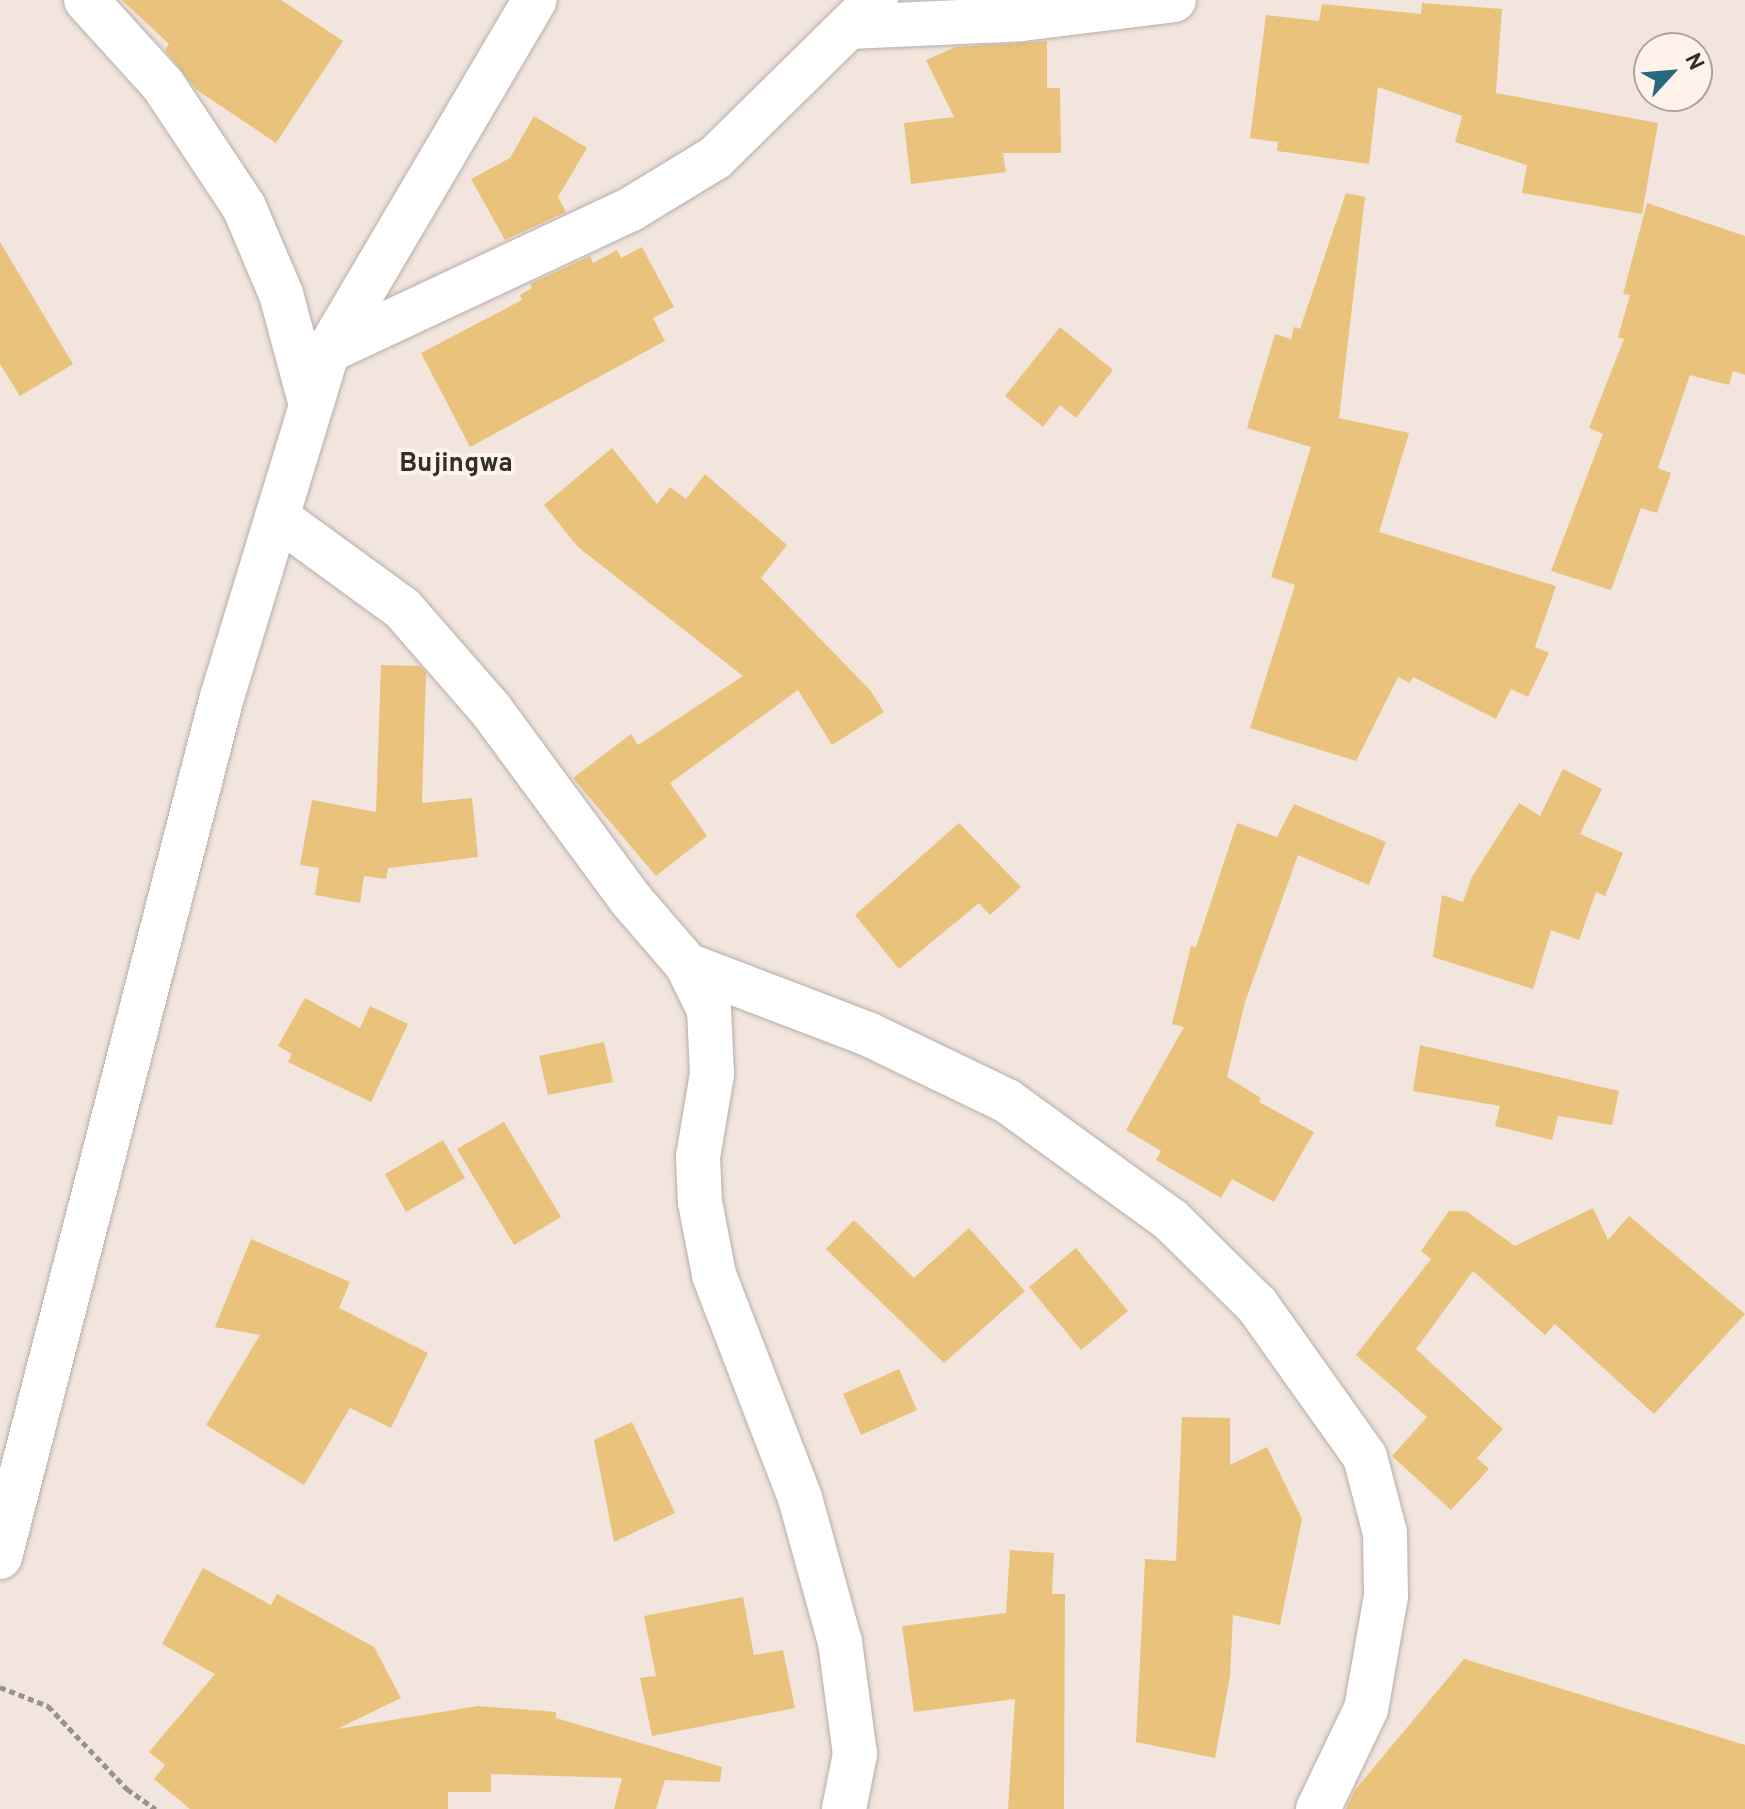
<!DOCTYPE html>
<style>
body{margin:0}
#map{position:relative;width:1745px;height:1809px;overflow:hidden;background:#f1e5de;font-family:Overpass,sans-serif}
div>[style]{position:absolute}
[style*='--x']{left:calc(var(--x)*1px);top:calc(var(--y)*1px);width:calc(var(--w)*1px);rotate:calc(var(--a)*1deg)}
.building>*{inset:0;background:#e9c37b}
.path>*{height:5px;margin-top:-2.5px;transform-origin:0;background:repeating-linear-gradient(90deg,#99918c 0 6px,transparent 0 10px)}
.roads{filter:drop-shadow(0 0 2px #b8ada7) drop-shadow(0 0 2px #b8ada7)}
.minor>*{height:44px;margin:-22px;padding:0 22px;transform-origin:22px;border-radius:22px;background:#fff}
span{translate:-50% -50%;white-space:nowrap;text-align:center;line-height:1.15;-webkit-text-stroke:8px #fef2eb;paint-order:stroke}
.quarter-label{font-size:26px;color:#322e2b;font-weight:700}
.north{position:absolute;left:1633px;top:32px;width:80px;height:80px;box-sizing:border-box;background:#fef2eb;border:2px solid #aca49e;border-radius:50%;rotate:64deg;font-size:22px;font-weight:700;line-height:32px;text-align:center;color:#322e2b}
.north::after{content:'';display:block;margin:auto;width:28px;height:36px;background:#266a7b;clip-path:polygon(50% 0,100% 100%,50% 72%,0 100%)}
</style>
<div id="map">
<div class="building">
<i style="clip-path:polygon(122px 0,281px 0,343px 41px,276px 143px,197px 90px,165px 50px,169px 44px)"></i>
<i style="clip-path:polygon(1422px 3px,1502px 9px,1496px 93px,1658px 123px,1642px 214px,1522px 193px,1527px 165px,1455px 142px,1462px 116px,1378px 87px,1369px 164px,1277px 151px,1278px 142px,1250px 138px,1266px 15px,1319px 21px,1322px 4px,1421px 14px)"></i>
<i style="clip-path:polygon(1047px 41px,1047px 88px,1060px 88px,1061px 153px,1003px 153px,1006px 172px,911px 184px,904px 123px,954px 117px,926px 60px,956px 47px)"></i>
<i style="clip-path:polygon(534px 116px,587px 148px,558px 197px,566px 212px,505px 240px,471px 179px,510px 158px)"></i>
<i style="clip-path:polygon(1346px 193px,1365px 197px,1339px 418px,1409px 433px,1379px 532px,1556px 586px,1535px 647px,1549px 653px,1528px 697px,1511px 689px,1496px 719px,1413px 677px,1410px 683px,1398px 677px,1356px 761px,1250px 728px,1295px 585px,1271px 577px,1311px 447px,1247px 428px,1275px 334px,1291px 339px,1294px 327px,1300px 329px)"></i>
<i style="clip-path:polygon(1647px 203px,1745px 236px,1745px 375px,1733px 371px,1729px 385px,1690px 375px,1658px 468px,1671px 473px,1657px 513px,1641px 508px,1611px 590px,1551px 571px,1603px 434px,1589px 428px,1624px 339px,1618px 337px,1630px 295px,1623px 294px)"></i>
<i style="clip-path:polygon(0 242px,73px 364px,20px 396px,0 364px)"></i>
<i style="clip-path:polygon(642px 247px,674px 307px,653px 318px,665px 341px,470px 447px,421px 353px,522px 300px,520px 295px,532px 288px,530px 284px,590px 256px,593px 263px,617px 250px,621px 258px)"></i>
<i style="clip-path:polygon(1060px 327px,1113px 370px,1076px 418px,1060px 405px,1043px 427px,1005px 396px)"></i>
<i style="clip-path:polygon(612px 448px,657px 504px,670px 487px,686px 499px,705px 474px,787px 545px,761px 578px,870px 690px,884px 712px,832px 745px,798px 690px,670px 783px,707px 836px,656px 876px,573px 778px,631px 734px,638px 745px,743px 676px,578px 547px,544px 505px)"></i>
<i style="clip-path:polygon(381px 665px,420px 666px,426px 673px,422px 803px,472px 798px,478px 857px,388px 868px,386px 879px,364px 876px,360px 903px,315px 895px,319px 868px,300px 865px,312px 800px,376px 812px)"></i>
<i style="clip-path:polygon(1563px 769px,1602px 789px,1580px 834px,1623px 853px,1605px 896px,1596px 892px,1579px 940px,1551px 930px,1533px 989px,1433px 957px,1442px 895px,1463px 902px,1472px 877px,1519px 803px,1540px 816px)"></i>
<i style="clip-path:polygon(1294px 804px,1386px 842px,1369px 885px,1298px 855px,1245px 1002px,1227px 1077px,1261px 1098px,1259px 1102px,1314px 1132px,1274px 1202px,1232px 1179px,1221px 1198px,1156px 1160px,1161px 1151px,1126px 1130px,1184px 1027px,1172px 1024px,1191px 946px,1196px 947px,1237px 823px,1277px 837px)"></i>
<i style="clip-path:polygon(959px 823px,1021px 887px,990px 915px,979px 903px,899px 969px,855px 915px)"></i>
<i style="clip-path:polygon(305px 998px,360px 1028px,370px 1006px,408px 1024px,371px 1102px,288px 1062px,292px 1054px,278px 1046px)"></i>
<i style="clip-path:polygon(604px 1042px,613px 1082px,548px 1095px,539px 1056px)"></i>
<i style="clip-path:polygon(1420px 1045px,1619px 1091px,1612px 1125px,1558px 1116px,1552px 1140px,1495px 1126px,1500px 1106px,1413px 1091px)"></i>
<i style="clip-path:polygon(504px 1122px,561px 1217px,514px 1245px,457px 1149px)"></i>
<i style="clip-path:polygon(443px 1140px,465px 1178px,406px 1212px,385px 1174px)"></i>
<i style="clip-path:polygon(1593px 1208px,1608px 1240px,1629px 1216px,1745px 1314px,1654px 1414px,1555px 1324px,1545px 1335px,1473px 1271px,1416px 1349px,1503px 1429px,1477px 1458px,1489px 1469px,1451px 1510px,1392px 1456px,1427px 1417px,1356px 1355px,1431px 1259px,1421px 1251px,1449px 1211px,1466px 1211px,1515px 1246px)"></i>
<i style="clip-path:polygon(854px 1220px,914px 1278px,969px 1228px,1025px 1291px,944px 1363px,826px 1249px)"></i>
<i style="clip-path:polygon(251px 1239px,350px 1282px,339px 1308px,428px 1353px,391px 1428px,350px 1408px,304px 1485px,206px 1425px,260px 1335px,215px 1327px)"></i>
<i style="clip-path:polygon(1076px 1248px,1128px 1311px,1081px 1350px,1029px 1287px)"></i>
<i style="clip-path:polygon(899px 1369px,917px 1410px,861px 1435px,843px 1394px)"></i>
<i style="clip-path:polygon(1182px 1417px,1230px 1418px,1230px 1465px,1267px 1447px,1302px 1519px,1280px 1625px,1233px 1615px,1230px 1676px,1215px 1758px,1136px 1742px,1145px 1559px,1176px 1561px)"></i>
<i style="clip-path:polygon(632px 1422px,675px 1513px,614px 1542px,594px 1440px)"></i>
<i style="clip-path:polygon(1010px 1550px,1054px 1553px,1052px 1594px,1065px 1594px,1064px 1809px,1008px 1809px,1015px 1699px,914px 1712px,902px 1626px,1006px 1613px)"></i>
<i style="clip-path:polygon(203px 1568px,271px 1605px,277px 1594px,374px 1647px,401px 1698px,337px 1729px,478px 1706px,556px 1712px,556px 1718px,722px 1767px,720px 1782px,665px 1780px,656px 1809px,614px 1809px,622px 1778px,491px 1774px,491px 1792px,448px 1792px,448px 1809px,190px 1809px,154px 1779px,165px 1765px,149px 1752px,215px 1674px,162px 1644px)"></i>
<i style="clip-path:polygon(743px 1597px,754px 1655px,783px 1650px,795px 1708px,652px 1736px,640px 1678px,656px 1676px,644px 1616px)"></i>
<i style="clip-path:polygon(1464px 1659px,1745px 1745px,1745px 1809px,1346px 1809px,1355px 1790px)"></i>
</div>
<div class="path">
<i style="--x:0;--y:1687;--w:52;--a:21.6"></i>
<i style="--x:48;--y:1706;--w:115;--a:46.4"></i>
<i style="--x:127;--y:1789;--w:35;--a:35"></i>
</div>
<div class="roads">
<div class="minor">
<i style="--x:86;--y:0;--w:115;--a:47.8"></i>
<i style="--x:163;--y:85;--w:146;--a:56.4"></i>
<i style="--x:244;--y:207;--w:95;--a:67"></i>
<i style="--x:281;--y:294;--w:115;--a:74.9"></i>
<i style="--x:849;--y:27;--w:173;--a:-2.6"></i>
<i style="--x:1022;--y:19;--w:153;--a:-7.1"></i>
<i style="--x:328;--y:351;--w:335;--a:-25.1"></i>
<i style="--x:631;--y:209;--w:98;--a:-31.3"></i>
<i style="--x:715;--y:158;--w:226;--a:-44.5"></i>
<i style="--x:277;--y:517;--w:156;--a:36.1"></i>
<i style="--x:403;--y:609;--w:134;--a:48.9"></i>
<i style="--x:491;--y:710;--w:237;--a:53.6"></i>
<i style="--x:632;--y:901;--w:84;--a:49.3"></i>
<i style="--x:687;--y:965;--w:50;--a:63.9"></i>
<i style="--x:709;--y:1010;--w:64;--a:87.3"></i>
<i style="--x:712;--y:1074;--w:84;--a:99.6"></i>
<i style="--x:698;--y:1157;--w:45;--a:87.5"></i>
<i style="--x:700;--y:1202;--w:74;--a:79.1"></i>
<i style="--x:714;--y:1275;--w:239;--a:68.9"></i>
<i style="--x:800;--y:1498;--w:149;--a:74.5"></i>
<i style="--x:840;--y:1642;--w:113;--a:82.4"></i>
<i style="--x:855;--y:1754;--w:56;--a:101.3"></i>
<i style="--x:687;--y:965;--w:194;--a:20.9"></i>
<i style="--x:868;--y:1034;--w:154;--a:25.7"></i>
<i style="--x:1007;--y:1101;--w:203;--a:36"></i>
<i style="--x:1171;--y:1220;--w:121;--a:44.7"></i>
<i style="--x:1257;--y:1305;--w:186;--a:54.6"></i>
<i style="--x:1365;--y:1457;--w:79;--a:75.3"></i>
<i style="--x:1385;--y:1533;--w:63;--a:89.1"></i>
<i style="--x:1386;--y:1596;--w:115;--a:100"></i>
<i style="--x:1366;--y:1709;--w:111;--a:115.6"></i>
<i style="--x:0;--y:1557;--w:888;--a:-75.53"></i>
<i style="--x:222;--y:697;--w:362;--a:-73"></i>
<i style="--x:328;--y:351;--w:407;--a:-59.5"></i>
</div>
</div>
<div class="quarter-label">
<span style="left:456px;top:465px">Bujingwa</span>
</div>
<div class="north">N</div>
</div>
